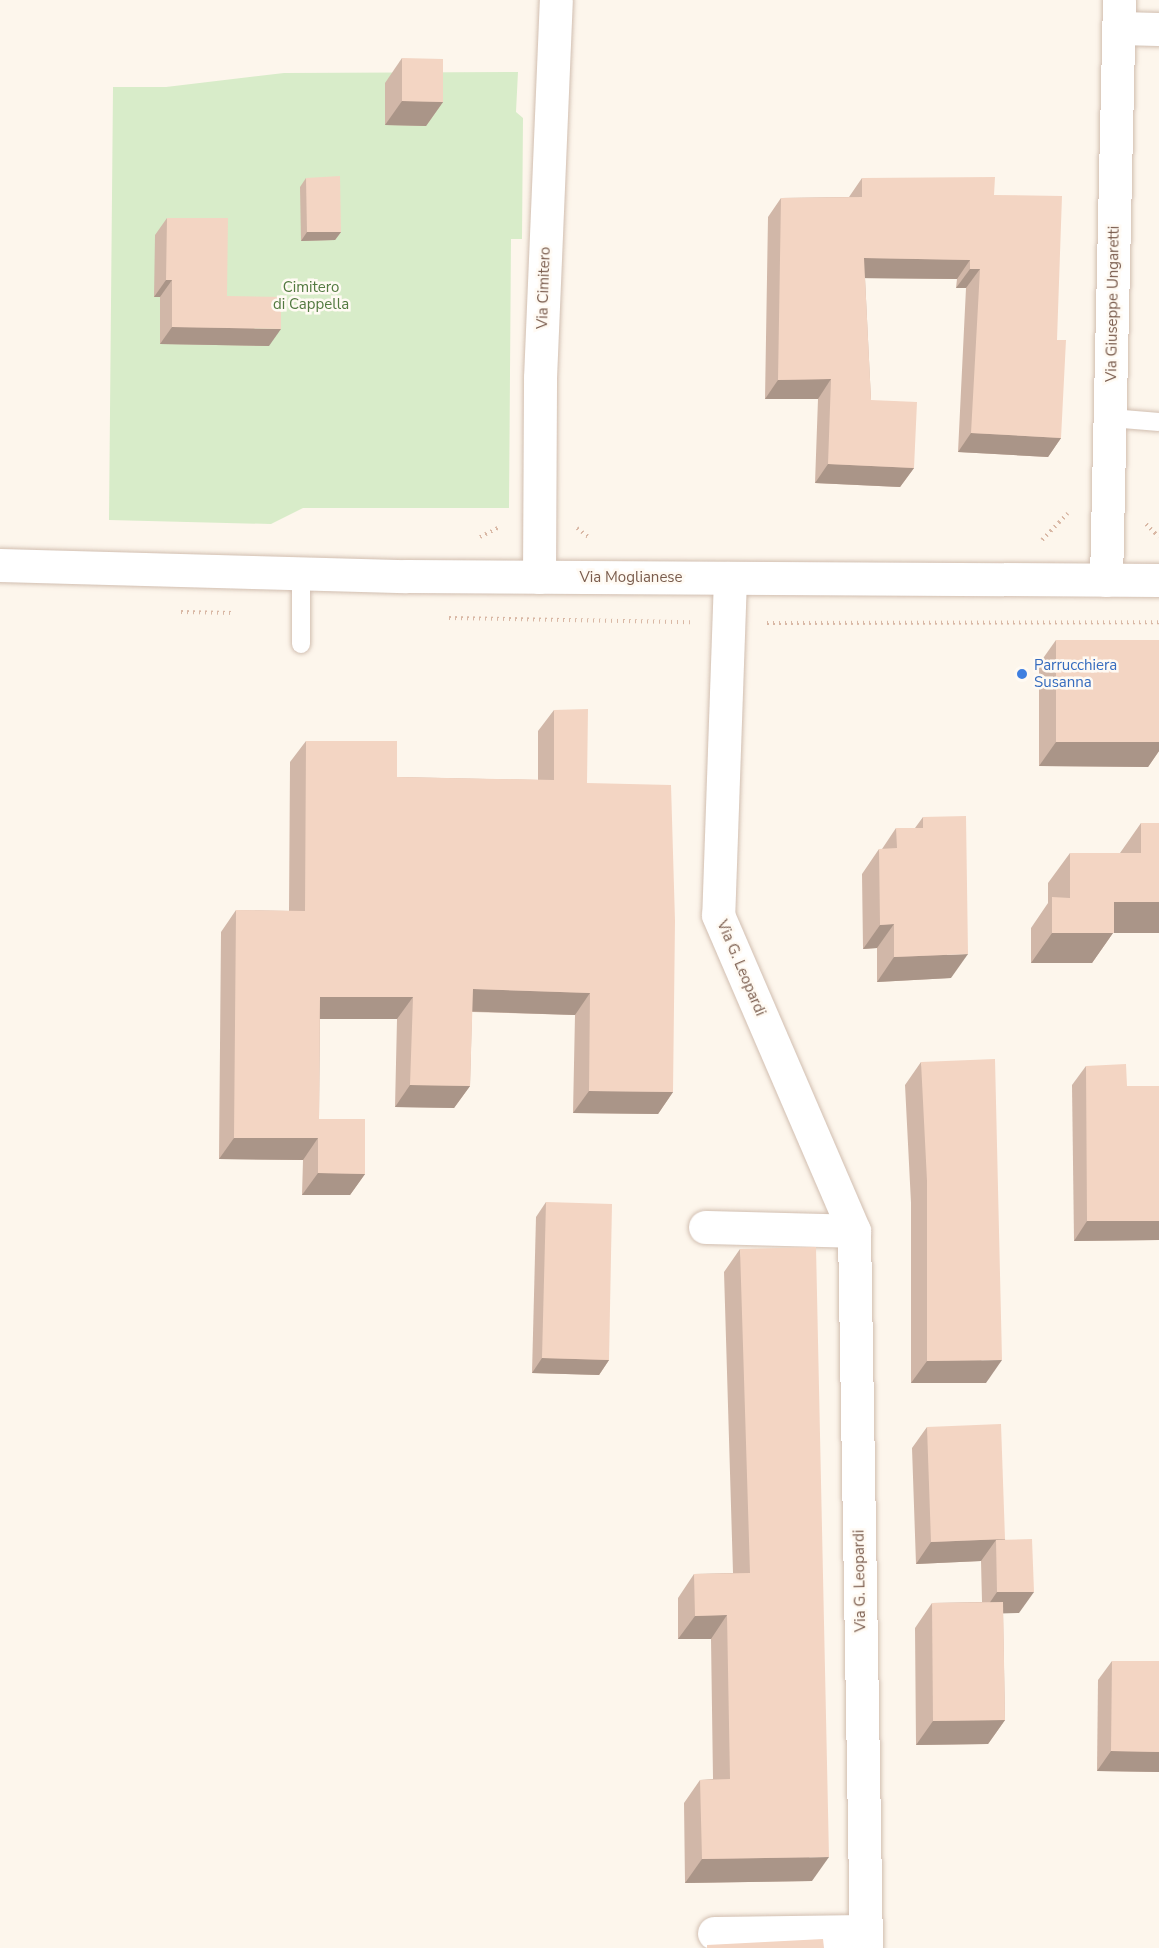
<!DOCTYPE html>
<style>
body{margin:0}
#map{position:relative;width:1159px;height:1948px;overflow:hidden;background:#fdf6ec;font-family:"Nunito Sans",sans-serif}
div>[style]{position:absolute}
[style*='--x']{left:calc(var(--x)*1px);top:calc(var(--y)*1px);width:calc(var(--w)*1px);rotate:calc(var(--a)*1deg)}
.green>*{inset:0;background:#d8ecc9}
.path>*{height:4px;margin-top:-2px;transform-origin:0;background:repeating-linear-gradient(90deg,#d9b8a5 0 1.5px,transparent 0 6px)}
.roads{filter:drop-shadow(0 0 2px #d1beb0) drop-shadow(0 0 2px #d1beb0)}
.service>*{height:18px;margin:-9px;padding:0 9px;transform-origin:9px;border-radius:9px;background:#fff}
.minor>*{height:33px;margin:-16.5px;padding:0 16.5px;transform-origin:16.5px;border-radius:16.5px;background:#fff}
.secondary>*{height:33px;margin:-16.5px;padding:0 16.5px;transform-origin:16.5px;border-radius:16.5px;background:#fff}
.wall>*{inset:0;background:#d1b7a8}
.shaded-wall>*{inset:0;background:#aa9588}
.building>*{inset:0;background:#f3d5c3}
.dots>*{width:16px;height:16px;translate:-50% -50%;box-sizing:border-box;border:3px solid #fffaf3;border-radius:50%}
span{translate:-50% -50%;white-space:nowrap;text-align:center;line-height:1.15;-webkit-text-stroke:5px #fffaf3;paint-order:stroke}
.park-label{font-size:15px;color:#537a41}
.street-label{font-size:15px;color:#7a5c4d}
.shop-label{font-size:15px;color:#366cbe}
.left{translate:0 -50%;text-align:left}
</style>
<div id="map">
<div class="green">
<i style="clip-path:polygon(518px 72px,516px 112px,523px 118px,522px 239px,511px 239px,509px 508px,303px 508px,271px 524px,109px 520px,113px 87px,166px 87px,284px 73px)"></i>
</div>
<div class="path">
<i style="--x:1146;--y:524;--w:18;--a:45"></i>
<i style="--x:577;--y:528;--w:16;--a:38"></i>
<i style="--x:480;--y:537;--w:22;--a:-27"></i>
<i style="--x:1042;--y:540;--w:37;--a:-46"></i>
<i style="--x:181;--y:612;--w:53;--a:1.1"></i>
<i style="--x:449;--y:618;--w:241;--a:1"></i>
<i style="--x:767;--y:623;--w:392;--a:-0.1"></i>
</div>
<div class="roads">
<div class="service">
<i style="--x:1111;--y:418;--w:48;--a:4.8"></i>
<i style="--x:301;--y:574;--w:70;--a:90"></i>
</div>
<div class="minor">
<i style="--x:1119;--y:28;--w:40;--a:1.4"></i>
<i style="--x:539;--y:577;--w:199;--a:-89.7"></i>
<i style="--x:540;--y:378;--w:378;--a:-87.6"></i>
<i style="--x:730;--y:578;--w:337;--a:92"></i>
<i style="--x:718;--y:915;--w:344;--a:66.7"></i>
<i style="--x:854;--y:1231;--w:717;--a:89.04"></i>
<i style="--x:1106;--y:580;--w:580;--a:-88.72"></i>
<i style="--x:705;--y:1227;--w:149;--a:1.5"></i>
<i style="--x:714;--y:1933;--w:152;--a:-0.8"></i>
</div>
<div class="secondary">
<i style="--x:0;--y:565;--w:406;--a:1.6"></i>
<i style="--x:406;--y:576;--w:753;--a:0.3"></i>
</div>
</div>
<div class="wall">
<i style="clip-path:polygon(402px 58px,443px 102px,426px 126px,385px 125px,385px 83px)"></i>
<i style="clip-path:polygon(306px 178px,341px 232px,335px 240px,301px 241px,300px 187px)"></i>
<i style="clip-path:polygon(862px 178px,994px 195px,1057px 340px,1061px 438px,1048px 457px,958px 452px,966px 288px,956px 288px,957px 279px,865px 278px,871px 400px,914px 468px,900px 487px,815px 483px,818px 399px,765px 399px,768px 217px,781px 198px,849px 197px)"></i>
<i style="clip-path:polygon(167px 218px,227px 296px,269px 346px,160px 344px,160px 297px,154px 297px,155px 235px)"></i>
<i style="clip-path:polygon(1056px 640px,1159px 640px,1159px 751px,1148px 767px,1039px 766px,1039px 664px)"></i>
<i style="clip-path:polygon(554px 710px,587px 783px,673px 1092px,658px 1114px,573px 1113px,575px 1015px,472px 1012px,470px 1086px,454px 1108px,395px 1107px,397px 1019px,320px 1019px,319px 1119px,365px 1174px,350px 1195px,302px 1195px,303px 1160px,219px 1159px,221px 932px,236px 910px,289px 911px,290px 762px,306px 741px,397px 777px,538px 780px,538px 731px)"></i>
<i style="clip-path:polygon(923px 817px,951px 978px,877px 982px,877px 948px,863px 949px,862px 874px,879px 849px,882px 849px,896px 828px,915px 828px)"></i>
<i style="clip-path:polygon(1141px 823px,1159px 823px,1113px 933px,1092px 963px,1031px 963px,1031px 928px,1048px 903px,1048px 883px,1070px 853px,1120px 853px)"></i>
<i style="clip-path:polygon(921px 1062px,986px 1383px,911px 1383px,911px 1203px,905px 1085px)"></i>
<i style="clip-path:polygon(1086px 1066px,1127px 1086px,1159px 1240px,1074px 1241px,1072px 1085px)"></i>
<i style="clip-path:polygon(546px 1202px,609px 1360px,599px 1375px,532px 1373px,536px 1217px)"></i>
<i style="clip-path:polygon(740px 1249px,812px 1881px,685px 1883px,684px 1803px,700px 1780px,713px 1779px,711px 1639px,678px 1639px,678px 1598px,694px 1574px,733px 1573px,724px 1272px)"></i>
<i style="clip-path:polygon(927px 1427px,1005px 1539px,1019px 1613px,1003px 1613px,1005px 1720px,988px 1744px,916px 1745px,915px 1628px,932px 1603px,982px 1602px,981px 1561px,916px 1564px,912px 1448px)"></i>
<i style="clip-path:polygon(1112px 1661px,1159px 1661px,1159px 1772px,1097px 1771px,1098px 1680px)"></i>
</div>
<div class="shaded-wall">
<i style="clip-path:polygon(402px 101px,443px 102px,426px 126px,385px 125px)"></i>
<i style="clip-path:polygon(307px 232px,341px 232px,335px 240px,301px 241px)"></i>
<i style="clip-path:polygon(864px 258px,970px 260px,957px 279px,850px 278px)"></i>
<i style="clip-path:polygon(970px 269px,980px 269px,966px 288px,956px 288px)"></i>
<i style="clip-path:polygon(166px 280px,172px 280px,160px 297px,154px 297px)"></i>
<i style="clip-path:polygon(172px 327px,281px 329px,269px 346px,160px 344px)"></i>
<i style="clip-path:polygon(831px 379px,818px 399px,765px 399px,778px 380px)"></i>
<i style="clip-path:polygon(971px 433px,1061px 438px,1048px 457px,958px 452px)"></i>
<i style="clip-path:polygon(828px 464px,914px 468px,900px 487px,815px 483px)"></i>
<i style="clip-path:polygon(1056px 742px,1159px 742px,1159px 751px,1148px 767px,1039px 766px)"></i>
<i style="clip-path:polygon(1114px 902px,1159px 902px,1159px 933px,1113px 933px,1092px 963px,1031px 963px,1052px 933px)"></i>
<i style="clip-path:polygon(894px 924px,877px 948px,863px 949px,880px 925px)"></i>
<i style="clip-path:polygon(968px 954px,951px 978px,877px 982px,894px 957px)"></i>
<i style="clip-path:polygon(473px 989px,590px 993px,575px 1015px,458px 1011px)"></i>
<i style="clip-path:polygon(320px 997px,413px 997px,397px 1019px,304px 1019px)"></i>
<i style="clip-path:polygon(410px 1085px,470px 1086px,454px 1108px,395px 1107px)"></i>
<i style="clip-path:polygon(589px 1091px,673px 1092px,658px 1114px,573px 1113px)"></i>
<i style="clip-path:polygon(234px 1138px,318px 1138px,303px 1160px,219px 1159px)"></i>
<i style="clip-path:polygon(318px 1173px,365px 1174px,350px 1195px,302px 1195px)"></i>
<i style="clip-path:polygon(1087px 1221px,1159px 1221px,1159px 1240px,1074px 1241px)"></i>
<i style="clip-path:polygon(542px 1358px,609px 1360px,599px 1375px,532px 1373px)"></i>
<i style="clip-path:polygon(1002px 1360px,986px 1383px,911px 1383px,927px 1361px)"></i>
<i style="clip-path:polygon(1005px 1539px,996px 1540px,981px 1561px,916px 1564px,931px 1542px)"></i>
<i style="clip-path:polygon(997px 1592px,1034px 1592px,1019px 1613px,982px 1614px)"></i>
<i style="clip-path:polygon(727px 1615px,711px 1639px,678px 1639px,695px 1616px)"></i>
<i style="clip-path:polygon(1005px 1720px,988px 1744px,916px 1745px,933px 1721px)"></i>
<i style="clip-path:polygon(1111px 1751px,1159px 1752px,1159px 1772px,1097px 1771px)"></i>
<i style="clip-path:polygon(829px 1857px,812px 1881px,685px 1883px,702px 1859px)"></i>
</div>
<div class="building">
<i style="clip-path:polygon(402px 58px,443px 59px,443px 102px,402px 101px)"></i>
<i style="clip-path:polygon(340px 176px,341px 232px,307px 232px,306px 178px)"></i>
<i style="clip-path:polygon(995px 177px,994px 195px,1062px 196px,1057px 340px,1066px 340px,1061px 438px,971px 433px,980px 269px,970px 269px,970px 260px,864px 258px,871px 400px,917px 402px,914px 468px,828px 464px,831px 379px,778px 380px,781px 198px,862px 197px,862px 178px)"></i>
<i style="clip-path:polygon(167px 218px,228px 218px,227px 296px,281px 297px,281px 329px,172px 327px,172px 280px,166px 280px)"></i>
<i style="clip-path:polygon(1056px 640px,1159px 640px,1159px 742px,1056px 742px)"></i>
<i style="clip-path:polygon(588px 709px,587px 783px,671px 785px,675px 921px,673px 1092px,589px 1091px,590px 993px,473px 989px,470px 1086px,410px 1085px,413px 997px,320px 997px,319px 1119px,365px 1119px,365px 1174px,318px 1173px,318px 1138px,234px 1138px,236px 910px,305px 911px,306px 741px,397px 741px,397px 777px,554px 780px,554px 710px)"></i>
<i style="clip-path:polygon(966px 816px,968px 954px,894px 957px,894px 924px,880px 925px,879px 849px,897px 848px,896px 828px,923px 828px,923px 817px)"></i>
<i style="clip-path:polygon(1141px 823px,1159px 823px,1159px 902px,1114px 902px,1114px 933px,1052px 933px,1052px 897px,1070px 898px,1070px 853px,1141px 853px)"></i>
<i style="clip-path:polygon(995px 1059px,1002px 1360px,927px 1361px,927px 1181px,921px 1062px)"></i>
<i style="clip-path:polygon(1126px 1064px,1127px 1086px,1159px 1086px,1159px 1221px,1087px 1221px,1086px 1066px)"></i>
<i style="clip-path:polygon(546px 1202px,612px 1204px,609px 1360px,542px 1358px)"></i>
<i style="clip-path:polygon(816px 1247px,829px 1857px,702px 1859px,700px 1780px,730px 1779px,727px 1615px,695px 1616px,694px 1574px,750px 1573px,740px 1249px)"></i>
<i style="clip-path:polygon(1001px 1424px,1005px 1539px,931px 1542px,927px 1427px)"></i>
<i style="clip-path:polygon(1032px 1539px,1034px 1592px,997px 1592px,996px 1540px)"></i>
<i style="clip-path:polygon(1003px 1602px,1005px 1720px,933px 1721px,932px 1603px)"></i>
<i style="clip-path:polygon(1112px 1661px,1159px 1661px,1159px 1752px,1111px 1751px)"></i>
<i style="clip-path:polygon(823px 1939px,824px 1948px,707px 1948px,707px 1945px)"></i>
</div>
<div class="dots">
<i style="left:1022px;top:674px;background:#3f7fe0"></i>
</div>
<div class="park-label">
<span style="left:311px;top:296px">Cimitero<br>di Cappella</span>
</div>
<div class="street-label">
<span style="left:544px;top:288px;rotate:-88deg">Via Cimitero</span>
<span style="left:1113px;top:304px;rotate:-89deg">Via Giuseppe Ungaretti</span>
<span style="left:631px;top:578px">Via Moglianese</span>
<span style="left:741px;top:968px;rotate:67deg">Via G. Leopardi</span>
<span style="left:860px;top:1581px;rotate:-91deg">Via G. Leopardi</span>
</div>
<div class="shop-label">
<span class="left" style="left:1034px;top:674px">Parrucchiera<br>Susanna</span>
</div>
</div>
